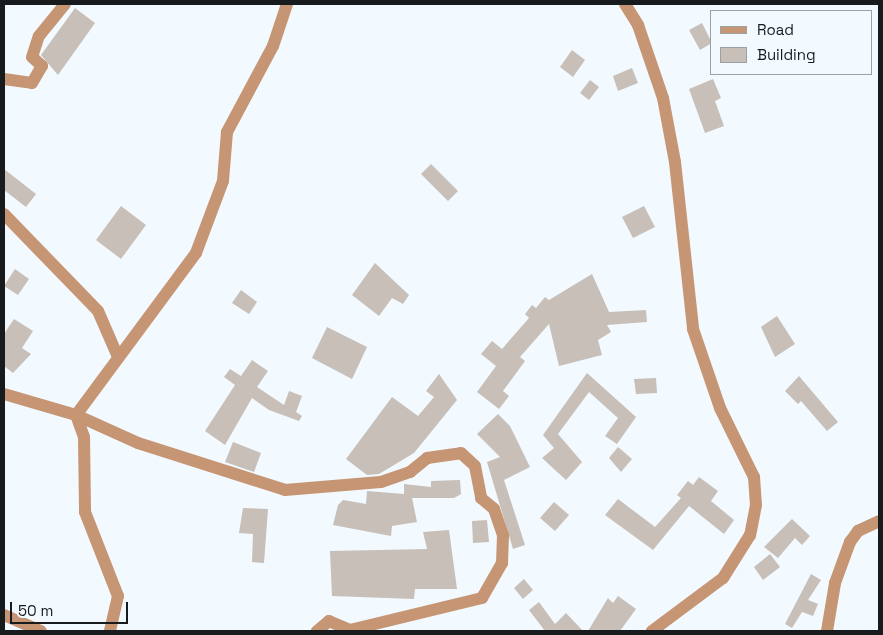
<!DOCTYPE html>
<style>
body{margin:0}
#map{position:relative;width:883px;height:635px;overflow:hidden;background:#f2f9ff;font-family:"Space Grotesk",sans-serif}
div>[style]{position:absolute}
[style*='--x']{left:calc(var(--x)*1px);top:calc(var(--y)*1px);width:calc(var(--w)*1px);rotate:calc(var(--a)*1deg)}
.building>*{inset:0;background:#c7bfb8}
.minor>*{height:12px;margin:-6px;padding:0 6px;transform-origin:6px;border-radius:6px;background:#c69574}
span{translate:-50% -50%;white-space:nowrap;text-align:center;line-height:1.15;-webkit-text-stroke:4px #f2f9ff;paint-order:stroke}
.frame{position:absolute;inset:0;border:5px solid #181b1e;pointer-events:none}
.legend{position:absolute;left:710px;top:10px;width:162px;height:65px;box-sizing:border-box;background:#f2f9ff;border:1px solid #9ba0a5;margin:0;padding:6px 9px;list-style:none;font-size:15px;color:#181b1e}
.legend li{display:flex;align-items:center;gap:10px;height:25px}
.legend b{width:25px;border:1px solid #9ba0a5}
.scale{position:absolute;left:10px;top:602px;width:118px;height:22px;box-sizing:border-box;border:2px solid #181b1e;border-top:0;padding-left:6px;font-size:15px;line-height:18px;white-space:nowrap;color:#181b1e;-webkit-text-stroke:4px #f2f9ff;paint-order:stroke}
</style>
<div id="map">
<div class="building">
<i style="clip-path:polygon(75px 8px,95px 23px,58px 75px,41px 55px)"></i>
<i style="clip-path:polygon(702px 23px,712px 43px,700px 50px,689px 30px)"></i>
<i style="clip-path:polygon(572px 50px,585px 60px,573px 77px,560px 67px)"></i>
<i style="clip-path:polygon(632px 68px,638px 83px,618px 91px,613px 76px)"></i>
<i style="clip-path:polygon(713px 79px,721px 98px,715px 101px,724px 126px,705px 133px,689px 89px)"></i>
<i style="clip-path:polygon(590px 80px,599px 87px,589px 100px,580px 93px)"></i>
<i style="clip-path:polygon(431px 164px,458px 191px,448px 201px,421px 174px)"></i>
<i style="clip-path:polygon(4px 169px,36px 194px,26px 207px,4px 190px)"></i>
<i style="clip-path:polygon(121px 206px,146px 225px,121px 259px,96px 240px)"></i>
<i style="clip-path:polygon(644px 206px,655px 227px,633px 238px,622px 217px)"></i>
<i style="clip-path:polygon(375px 263px,409px 295px,403px 304px,392px 298px,379px 316px,352px 295px)"></i>
<i style="clip-path:polygon(15px 269px,29px 279px,18px 295px,4px 286px)"></i>
<i style="clip-path:polygon(592px 274px,609px 312px,646px 310px,647px 322px,607px 325px,611px 332px,598px 340px,602px 355px,559px 366px,549px 324px,520px 357px,525px 361px,503px 391px,509px 396px,499px 409px,477px 392px,496px 366px,481px 354px,492px 341px,502px 349px,529px 318px,525px 314px,532px 305px,536px 308px,545px 297px,549px 300px)"></i>
<i style="clip-path:polygon(241px 290px,257px 302px,249px 314px,232px 303px)"></i>
<i style="clip-path:polygon(777px 316px,795px 344px,775px 357px,761px 327px)"></i>
<i style="clip-path:polygon(14px 319px,33px 331px,22px 348px,31px 354px,13px 373px,4px 366px,4px 334px)"></i>
<i style="clip-path:polygon(327px 327px,367px 347px,352px 379px,312px 358px)"></i>
<i style="clip-path:polygon(252px 360px,268px 371px,257px 387px,284px 405px,289px 391px,302px 396px,296px 412px,302px 416px,299px 421px,269px 410px,252px 398px,225px 445px,205px 431px,235px 385px,224px 377px,230px 369px,241px 376px)"></i>
<i style="clip-path:polygon(587px 373px,636px 417px,617px 444px,605px 436px,618px 418px,589px 392px,558px 434px,582px 462px,566px 480px,542px 458px,554px 448px,543px 435px)"></i>
<i style="clip-path:polygon(439px 374px,457px 400px,414px 453px,379px 474px,367px 475px,346px 459px,392px 397px,418px 416px,434px 397px,426px 391px)"></i>
<i style="clip-path:polygon(799px 376px,838px 422px,827px 431px,801px 401px,798px 404px,785px 391px)"></i>
<i style="clip-path:polygon(656px 378px,657px 393px,636px 394px,634px 379px)"></i>
<i style="clip-path:polygon(498px 414px,510px 426px,530px 467px,504px 480px,525px 545px,513px 549px,487px 462px,500px 457px,477px 434px)"></i>
<i style="clip-path:polygon(233px 442px,261px 453px,254px 472px,225px 462px)"></i>
<i style="clip-path:polygon(618px 447px,632px 459px,621px 472px,609px 458px)"></i>
<i style="clip-path:polygon(699px 477px,718px 491px,711px 501px,734px 520px,724px 534px,689px 506px,653px 550px,605px 515px,618px 499px,655px 527px,681px 498px,677px 495px,688px 481px,693px 485px)"></i>
<i style="clip-path:polygon(460px 480px,461px 494px,454px 498px,412px 498px,417px 522px,392px 526px,391px 536px,333px 525px,338px 505px,343px 500px,366px 504px,367px 491px,404px 494px,404px 484px,431px 487px,431px 481px)"></i>
<i style="clip-path:polygon(554px 502px,569px 515px,555px 531px,540px 518px)"></i>
<i style="clip-path:polygon(243px 508px,268px 509px,264px 563px,252px 562px,253px 534px,239px 533px)"></i>
<i style="clip-path:polygon(792px 519px,810px 536px,802px 545px,795px 538px,778px 558px,764px 547px)"></i>
<i style="clip-path:polygon(487px 520px,489px 542px,473px 543px,472px 521px)"></i>
<i style="clip-path:polygon(449px 530px,457px 589px,415px 589px,414px 599px,332px 596px,330px 551px,427px 549px,423px 532px)"></i>
<i style="clip-path:polygon(770px 554px,780px 567px,763px 580px,754px 567px)"></i>
<i style="clip-path:polygon(811px 574px,821px 580px,808px 600px,818px 604px,813px 616px,802px 612px,792px 628px,785px 624px)"></i>
<i style="clip-path:polygon(524px 579px,533px 590px,523px 599px,514px 588px)"></i>
<i style="clip-path:polygon(618px 596px,636px 609px,620px 631px,588px 631px,608px 598px,613px 603px)"></i>
<i style="clip-path:polygon(539px 602px,555px 624px,566px 613px,583px 631px,545px 631px,529px 610px)"></i>
</div>
<div class="minor">
<i style="--x:287;--y:4;--w:44;--a:108.4"></i>
<i style="--x:273;--y:46;--w:98;--a:118.1"></i>
<i style="--x:227;--y:132;--w:49;--a:94.7"></i>
<i style="--x:223;--y:181;--w:77;--a:110.6"></i>
<i style="--x:196;--y:253;--w:202;--a:126.5"></i>
<i style="--x:76;--y:415;--w:68;--a:24.3"></i>
<i style="--x:138;--y:443;--w:154;--a:17.7"></i>
<i style="--x:285;--y:490;--w:96;--a:-4.8"></i>
<i style="--x:381;--y:482;--w:31;--a:-19"></i>
<i style="--x:410;--y:472;--w:22;--a:-39"></i>
<i style="--x:427;--y:458;--w:34;--a:-8"></i>
<i style="--x:461;--y:453;--w:19;--a:43"></i>
<i style="--x:475;--y:466;--w:33;--a:79"></i>
<i style="--x:481;--y:498;--w:17;--a:40"></i>
<i style="--x:494;--y:509;--w:28;--a:71"></i>
<i style="--x:503;--y:535;--w:28;--a:92"></i>
<i style="--x:502;--y:563;--w:40;--a:119.7"></i>
<i style="--x:482;--y:598;--w:136;--a:166.4"></i>
<i style="--x:350;--y:630;--w:23;--a:-157"></i>
<i style="--x:329;--y:621;--w:16;--a:140"></i>
<i style="--x:625;--y:4;--w:25;--a:58"></i>
<i style="--x:638;--y:25;--w:77;--a:71.1"></i>
<i style="--x:663;--y:98;--w:65;--a:79.4"></i>
<i style="--x:675;--y:162;--w:168;--a:83.8"></i>
<i style="--x:693;--y:329;--w:83;--a:71.1"></i>
<i style="--x:720;--y:408;--w:77;--a:63.8"></i>
<i style="--x:754;--y:477;--w:28;--a:86"></i>
<i style="--x:756;--y:505;--w:31;--a:101"></i>
<i style="--x:750;--y:535;--w:51;--a:122.1"></i>
<i style="--x:723;--y:578;--w:89;--a:143.3"></i>
<i style="--x:4;--y:79;--w:28;--a:8"></i>
<i style="--x:32;--y:83;--w:20;--a:-60"></i>
<i style="--x:42;--y:66;--w:13;--a:-138"></i>
<i style="--x:32;--y:57;--w:22;--a:-72"></i>
<i style="--x:39;--y:36;--w:41;--a:-50.9"></i>
<i style="--x:4;--y:214;--w:135;--a:45.9"></i>
<i style="--x:98;--y:311;--w:50;--a:66.5"></i>
<i style="--x:4;--y:394;--w:75;--a:16.3"></i>
<i style="--x:76;--y:415;--w:23;--a:70"></i>
<i style="--x:84;--y:437;--w:75;--a:89.2"></i>
<i style="--x:85;--y:512;--w:90;--a:68.6"></i>
<i style="--x:118;--y:596;--w:36;--a:103"></i>
<i style="--x:4;--y:615;--w:40;--a:23.4"></i>
<i style="--x:827;--y:631;--w:49;--a:-80.5"></i>
<i style="--x:835;--y:583;--w:44;--a:-69.9"></i>
<i style="--x:850;--y:542;--w:14;--a:-54"></i>
<i style="--x:858;--y:531;--w:23;--a:-25"></i>
</div>
<div class="frame"></div>
<ul class="legend">
<li><b style="height:6px;background:#c69574"></b>Road</li>
<li><b style="height:14px;background:#c7bfb8"></b>Building</li>
</ul>
<div class="scale">50 m</div>
</div>
